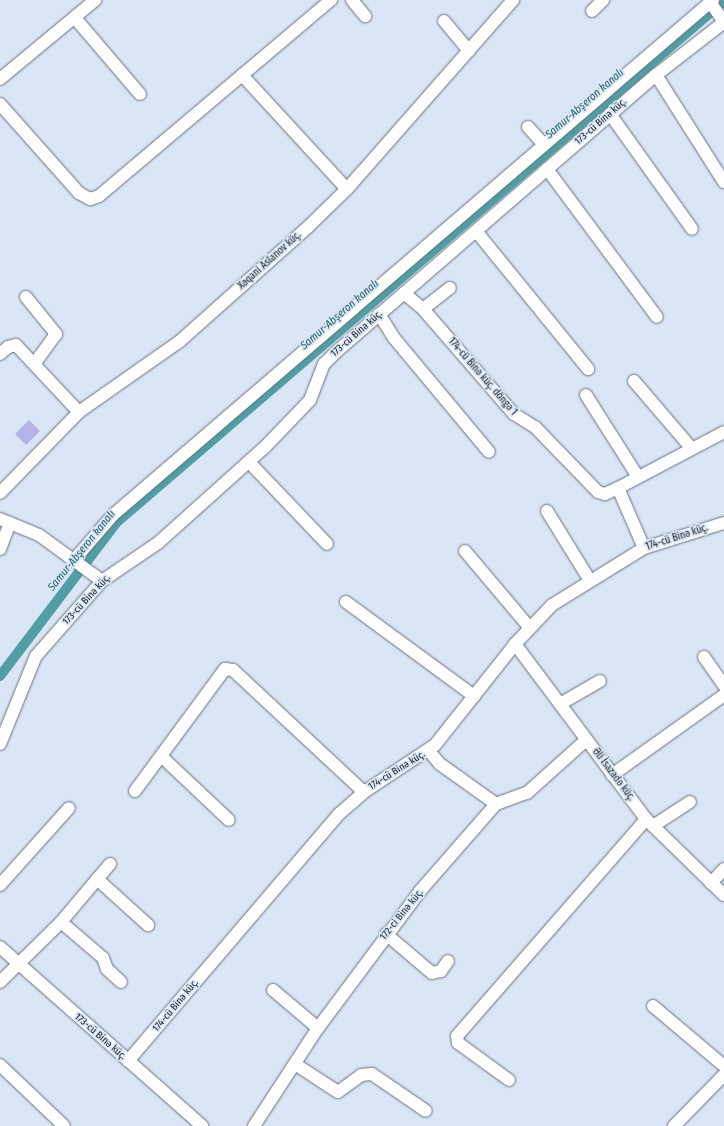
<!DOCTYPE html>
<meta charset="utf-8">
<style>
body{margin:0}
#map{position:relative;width:724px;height:1126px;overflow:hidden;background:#dae5f5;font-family:"Fira Sans Condensed",sans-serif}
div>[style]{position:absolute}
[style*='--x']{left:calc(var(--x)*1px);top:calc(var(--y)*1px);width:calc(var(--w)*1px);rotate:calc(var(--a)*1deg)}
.canal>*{height:10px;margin:-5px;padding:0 5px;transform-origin:5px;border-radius:5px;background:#519fa4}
.building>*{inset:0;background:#b4b2e9}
.roads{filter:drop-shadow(0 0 1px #68717f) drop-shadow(0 0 1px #68717f)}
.minor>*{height:12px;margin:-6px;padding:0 6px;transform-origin:6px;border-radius:6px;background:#fff}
span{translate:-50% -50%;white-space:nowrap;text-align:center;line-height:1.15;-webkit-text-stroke:3.5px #dae5f5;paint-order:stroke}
.street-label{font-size:10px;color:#202429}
.water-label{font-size:11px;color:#1e5f63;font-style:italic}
</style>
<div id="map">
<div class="canal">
<i style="--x:0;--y:676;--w:193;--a:-52.8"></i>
<i style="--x:117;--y:522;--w:800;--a:-40.64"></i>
</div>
<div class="building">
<i style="clip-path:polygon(29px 420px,40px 431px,26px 445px,15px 434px)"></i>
</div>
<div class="roads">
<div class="minor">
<i style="--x:352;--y:0;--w:21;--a:51"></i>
<i style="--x:710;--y:2;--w:24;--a:55"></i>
<i style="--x:592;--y:11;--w:16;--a:-45"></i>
<i style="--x:75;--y:18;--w:100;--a:49.5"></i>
<i style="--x:444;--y:21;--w:39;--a:50"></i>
<i style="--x:242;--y:75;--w:155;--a:47.4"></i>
<i style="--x:656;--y:75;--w:127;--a:57.6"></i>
<i style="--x:0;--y:79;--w:124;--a:-39.7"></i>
<i style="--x:0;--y:104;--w:119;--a:48.4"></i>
<i style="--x:79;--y:193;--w:13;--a:29"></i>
<i style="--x:90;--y:199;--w:9;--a:-18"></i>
<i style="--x:99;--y:196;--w:304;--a:-40.2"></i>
<i style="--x:610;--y:114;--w:141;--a:54.5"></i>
<i style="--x:528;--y:127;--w:24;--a:48"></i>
<i style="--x:547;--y:169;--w:184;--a:53.4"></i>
<i style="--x:476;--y:231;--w:178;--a:50.9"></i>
<i style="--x:404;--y:293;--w:25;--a:40"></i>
<i style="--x:423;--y:309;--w:139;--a:49.1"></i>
<i style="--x:514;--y:414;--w:25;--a:32"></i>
<i style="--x:535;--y:427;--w:91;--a:45.9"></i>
<i style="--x:598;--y:492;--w:7;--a:16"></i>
<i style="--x:605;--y:494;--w:14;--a:-25"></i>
<i style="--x:618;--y:488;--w:120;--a:-27.8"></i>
<i style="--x:26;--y:297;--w:48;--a:51"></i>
<i style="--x:56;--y:334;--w:36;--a:126"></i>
<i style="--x:423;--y:309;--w:34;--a:-38"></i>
<i style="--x:379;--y:314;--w:28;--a:58"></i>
<i style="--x:394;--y:338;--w:148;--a:50.2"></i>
<i style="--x:0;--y:354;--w:11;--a:-41"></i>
<i style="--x:8;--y:347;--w:8;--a:-14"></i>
<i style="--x:16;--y:345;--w:92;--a:46.8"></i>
<i style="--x:634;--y:381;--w:89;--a:49.5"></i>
<i style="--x:586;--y:395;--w:97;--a:57.6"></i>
<i style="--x:249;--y:462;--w:113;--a:46.4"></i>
<i style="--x:618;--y:488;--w:65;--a:66.6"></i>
<i style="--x:0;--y:493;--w:113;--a:-45.7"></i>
<i style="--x:79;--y:412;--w:123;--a:-35.1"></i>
<i style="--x:180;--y:341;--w:171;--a:-41.7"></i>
<i style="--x:308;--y:227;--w:54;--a:-44.3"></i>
<i style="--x:347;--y:189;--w:252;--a:-48.7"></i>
<i style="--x:547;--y:511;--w:80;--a:58.3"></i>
<i style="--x:0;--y:519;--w:42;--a:22.3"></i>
<i style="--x:39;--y:535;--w:78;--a:36.1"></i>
<i style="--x:0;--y:549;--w:28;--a:-69"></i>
<i style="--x:465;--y:551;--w:99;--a:49.9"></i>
<i style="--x:74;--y:560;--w:60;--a:-49.1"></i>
<i style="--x:113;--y:515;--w:791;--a:-40.64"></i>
<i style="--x:346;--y:602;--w:159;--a:36.3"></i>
<i style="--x:515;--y:644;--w:219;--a:53.2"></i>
<i style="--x:646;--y:819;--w:109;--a:44.3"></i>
<i style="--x:704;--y:657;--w:35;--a:55"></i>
<i style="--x:560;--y:704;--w:46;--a:-29.9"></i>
<i style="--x:0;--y:744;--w:95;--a:-67.8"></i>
<i style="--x:36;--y:656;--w:100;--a:-48.7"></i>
<i style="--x:102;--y:581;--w:68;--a:-34.2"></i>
<i style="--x:158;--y:543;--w:144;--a:-41.9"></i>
<i style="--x:265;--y:447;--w:65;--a:-46.2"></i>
<i style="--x:310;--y:400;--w:39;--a:-69"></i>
<i style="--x:324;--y:364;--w:17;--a:-45"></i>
<i style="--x:336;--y:352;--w:423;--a:-40.9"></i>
<i style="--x:656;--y:75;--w:86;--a:-37.9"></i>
<i style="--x:429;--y:751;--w:17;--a:50"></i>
<i style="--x:440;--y:764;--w:69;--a:35.5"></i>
<i style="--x:161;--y:756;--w:93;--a:43.3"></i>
<i style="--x:612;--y:775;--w:138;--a:-35.5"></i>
<i style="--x:135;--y:791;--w:152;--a:-53.6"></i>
<i style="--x:225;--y:669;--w:8;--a:7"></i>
<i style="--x:233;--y:670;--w:179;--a:43"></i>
<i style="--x:653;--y:826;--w:44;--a:-33"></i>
<i style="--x:97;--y:879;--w:69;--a:42"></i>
<i style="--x:711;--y:883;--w:19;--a:-47"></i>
<i style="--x:0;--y:885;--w:103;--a:-48.1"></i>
<i style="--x:61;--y:922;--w:55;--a:40.6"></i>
<i style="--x:103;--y:958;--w:12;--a:70"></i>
<i style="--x:107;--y:969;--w:19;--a:43"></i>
<i style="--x:386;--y:934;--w:60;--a:40.3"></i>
<i style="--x:432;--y:973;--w:9;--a:-13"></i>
<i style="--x:441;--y:971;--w:12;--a:-55"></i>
<i style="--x:0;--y:947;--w:270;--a:41.5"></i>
<i style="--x:0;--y:982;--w:86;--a:-44.5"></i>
<i style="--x:61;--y:922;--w:76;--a:-49.8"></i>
<i style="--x:273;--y:990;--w:59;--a:40.2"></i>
<i style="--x:653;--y:1006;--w:93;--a:40.2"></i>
<i style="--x:128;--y:1061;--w:325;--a:-49.5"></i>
<i style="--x:339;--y:814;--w:33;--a:-41"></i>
<i style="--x:364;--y:792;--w:85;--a:-33.5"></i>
<i style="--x:435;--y:745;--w:129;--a:-51.6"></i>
<i style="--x:515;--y:644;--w:54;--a:-46.5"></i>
<i style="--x:552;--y:605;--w:108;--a:-31.8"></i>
<i style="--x:644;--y:548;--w:84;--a:-17.4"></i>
<i style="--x:295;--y:1064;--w:51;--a:33.1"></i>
<i style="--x:338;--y:1092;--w:29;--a:-36"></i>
<i style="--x:361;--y:1075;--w:11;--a:-5"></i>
<i style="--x:372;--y:1074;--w:65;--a:34.4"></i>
<i style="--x:0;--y:1065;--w:88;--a:43.6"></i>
<i style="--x:509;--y:1080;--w:63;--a:-144"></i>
<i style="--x:458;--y:1043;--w:7;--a:-98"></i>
<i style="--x:457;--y:1036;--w:288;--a:-48.9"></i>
<i style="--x:254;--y:1126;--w:117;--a:-56.9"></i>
<i style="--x:318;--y:1028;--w:171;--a:-53.3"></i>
<i style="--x:420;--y:891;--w:116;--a:-48.9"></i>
<i style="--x:496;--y:804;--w:33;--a:-20"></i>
<i style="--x:527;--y:793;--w:79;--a:-41.9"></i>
<i style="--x:674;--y:1126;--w:71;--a:-45.6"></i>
</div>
</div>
<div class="street-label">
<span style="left:601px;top:122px;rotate:-41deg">173-cü Binə küç.</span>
<span style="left:270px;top:261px;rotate:-42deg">Xəqani Aslanov küç.</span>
<span style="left:357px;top:334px;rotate:-41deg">173-cü Binə küç.</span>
<span style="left:482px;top:377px;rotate:49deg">174-cü Binə küç. döngə 1</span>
<span style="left:677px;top:538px;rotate:-18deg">174-cü Binə küç.</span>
<span style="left:87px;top:600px;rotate:-47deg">173-cü Binə küç.</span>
<span style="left:397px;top:771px;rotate:-32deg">174-cü Binə küç.</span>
<span style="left:613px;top:775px;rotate:53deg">Əli İsazadə küç.</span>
<span style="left:402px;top:915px;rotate:-51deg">172-ci Binə küç.</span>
<span style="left:176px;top:1006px;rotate:-50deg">174-cü Binə küç.</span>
<span style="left:100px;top:1037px;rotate:41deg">173-cü Binə küç.</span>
</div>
<div class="water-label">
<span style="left:585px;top:104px;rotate:-41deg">Samur-Abşeron kanalı</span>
<span style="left:340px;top:315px;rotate:-41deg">Samur-Abşeron kanalı</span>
<span style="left:82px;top:551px;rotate:-51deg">Samur-Abşeron kanalı</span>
</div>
</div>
